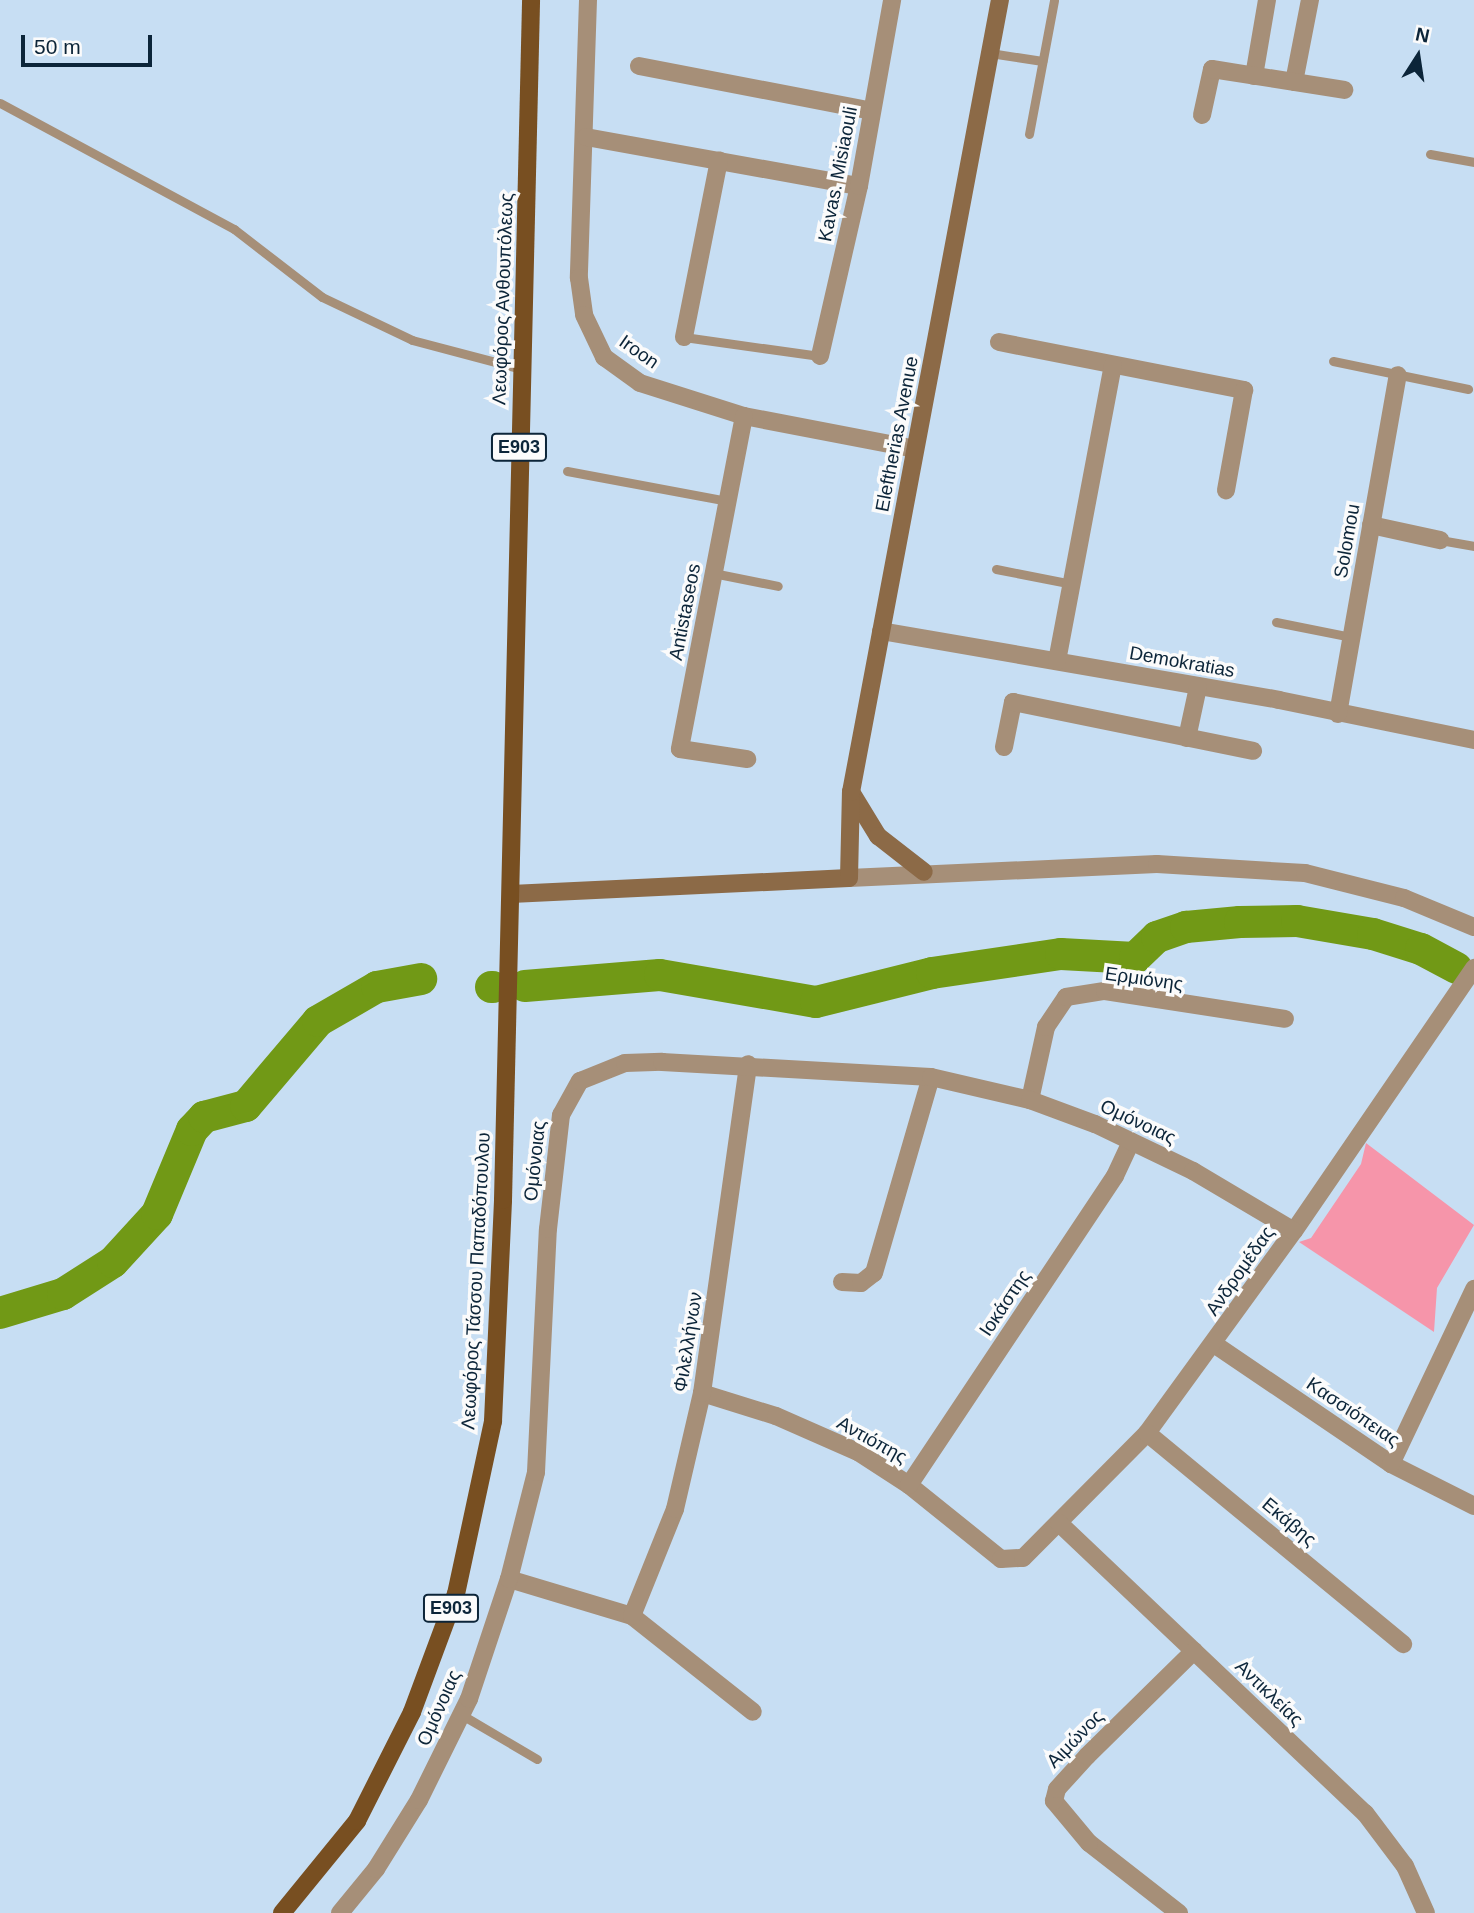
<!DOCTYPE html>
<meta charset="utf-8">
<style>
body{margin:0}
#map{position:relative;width:1474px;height:1913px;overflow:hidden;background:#c7def3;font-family:Helvetica,sans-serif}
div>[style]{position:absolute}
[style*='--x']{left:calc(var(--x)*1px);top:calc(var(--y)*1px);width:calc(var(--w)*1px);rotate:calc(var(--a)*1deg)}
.green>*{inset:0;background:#f695aa}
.river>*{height:32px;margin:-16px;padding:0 16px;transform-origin:16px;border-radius:16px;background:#719916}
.lane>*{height:9px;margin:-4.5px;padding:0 4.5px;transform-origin:4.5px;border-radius:4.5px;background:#a68f78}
.street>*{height:18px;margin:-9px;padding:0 9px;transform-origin:9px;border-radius:9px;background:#a68f78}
.secondary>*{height:18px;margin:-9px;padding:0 9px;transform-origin:9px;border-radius:9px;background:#8c6a47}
.primary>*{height:18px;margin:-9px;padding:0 9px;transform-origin:9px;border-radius:9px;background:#784f21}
span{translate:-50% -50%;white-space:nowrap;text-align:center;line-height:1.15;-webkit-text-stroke:7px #fbfbfb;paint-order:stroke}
.shield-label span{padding:2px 5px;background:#fbfbfb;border:2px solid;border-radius:5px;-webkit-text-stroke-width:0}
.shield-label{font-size:18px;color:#0c2539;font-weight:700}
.street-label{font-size:19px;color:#0c2539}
.north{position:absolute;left:1383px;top:21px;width:70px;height:70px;-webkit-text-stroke:5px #fbfbfb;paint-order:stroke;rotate:12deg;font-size:19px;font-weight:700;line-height:28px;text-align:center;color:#0c2539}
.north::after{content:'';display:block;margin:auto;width:24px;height:32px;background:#0c2539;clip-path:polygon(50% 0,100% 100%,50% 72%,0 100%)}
.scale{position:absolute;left:21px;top:35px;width:131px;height:32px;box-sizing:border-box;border:4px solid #0c2539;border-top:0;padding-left:9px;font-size:21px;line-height:24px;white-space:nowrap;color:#0c2539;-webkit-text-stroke:5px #fbfbfb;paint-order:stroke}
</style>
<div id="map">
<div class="green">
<i style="clip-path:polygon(1366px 1143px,1474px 1225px,1437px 1288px,1434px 1332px,1299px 1242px,1311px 1238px,1361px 1164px)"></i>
</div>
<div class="river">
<i style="--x:525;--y:986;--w:135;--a:-4.7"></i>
<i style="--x:660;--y:975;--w:158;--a:9.8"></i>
<i style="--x:816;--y:1002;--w:120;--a:-14"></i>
<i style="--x:932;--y:973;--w:130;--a:-8.4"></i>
<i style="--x:1061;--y:954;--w:74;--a:3.1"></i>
<i style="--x:1135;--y:958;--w:30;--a:-44"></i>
<i style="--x:1157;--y:937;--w:31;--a:-19"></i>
<i style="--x:1186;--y:927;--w:54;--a:-5.3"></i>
<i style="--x:1240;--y:922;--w:57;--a:-1"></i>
<i style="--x:1297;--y:921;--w:77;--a:9.7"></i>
<i style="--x:1373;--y:934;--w:50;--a:17.4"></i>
<i style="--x:1421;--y:949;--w:40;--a:28"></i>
<i style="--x:491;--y:987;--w:2;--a:0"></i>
<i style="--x:0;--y:1313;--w:66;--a:-16.8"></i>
<i style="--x:63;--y:1294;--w:59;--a:-32.6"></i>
<i style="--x:113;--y:1262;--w:65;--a:-47.5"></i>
<i style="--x:157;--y:1214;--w:91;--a:-67.4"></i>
<i style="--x:192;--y:1130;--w:18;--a:-47"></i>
<i style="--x:204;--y:1117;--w:43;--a:-14.7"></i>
<i style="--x:246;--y:1106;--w:111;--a:-49.7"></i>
<i style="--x:318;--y:1021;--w:68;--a:-30"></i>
<i style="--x:377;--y:987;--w:45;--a:-10.3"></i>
</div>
<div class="lane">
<i style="--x:990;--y:53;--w:53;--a:8.7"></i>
<i style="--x:0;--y:103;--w:266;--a:28.3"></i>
<i style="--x:234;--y:229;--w:111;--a:37.7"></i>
<i style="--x:322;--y:297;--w:100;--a:25.5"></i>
<i style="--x:412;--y:340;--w:114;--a:14.8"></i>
<i style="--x:1029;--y:134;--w:136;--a:-79.4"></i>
<i style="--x:1430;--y:154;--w:45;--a:10.3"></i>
<i style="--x:684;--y:337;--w:137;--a:8"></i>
<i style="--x:1333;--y:361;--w:138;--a:11.7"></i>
<i style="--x:567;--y:471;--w:164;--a:10.6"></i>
<i style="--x:1440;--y:540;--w:35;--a:10"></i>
<i style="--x:996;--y:569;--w:77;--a:11.2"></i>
<i style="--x:713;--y:573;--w:66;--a:11.3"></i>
<i style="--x:1276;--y:622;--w:76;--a:11.3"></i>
<i style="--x:462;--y:1715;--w:87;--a:30.4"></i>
</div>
<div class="street">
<i style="--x:588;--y:0;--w:278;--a:91.9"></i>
<i style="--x:579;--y:278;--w:37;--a:82"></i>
<i style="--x:584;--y:315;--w:47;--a:64.5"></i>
<i style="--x:604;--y:357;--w:44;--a:35.8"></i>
<i style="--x:640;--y:383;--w:109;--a:17.6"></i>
<i style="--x:744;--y:416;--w:174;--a:10.9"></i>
<i style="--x:639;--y:66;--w:237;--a:10.9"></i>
<i style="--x:1254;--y:76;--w:77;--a:-80.3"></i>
<i style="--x:1294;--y:82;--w:84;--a:-79"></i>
<i style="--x:1202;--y:115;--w:47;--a:-77.7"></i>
<i style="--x:1212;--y:69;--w:134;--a:9"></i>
<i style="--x:586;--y:137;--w:277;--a:10.2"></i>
<i style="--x:684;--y:337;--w:180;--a:-78.8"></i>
<i style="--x:999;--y:342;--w:250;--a:11.1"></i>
<i style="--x:1244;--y:390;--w:102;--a:100.2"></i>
<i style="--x:820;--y:356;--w:174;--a:-77.1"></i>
<i style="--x:859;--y:186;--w:189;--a:-79.9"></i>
<i style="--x:744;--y:416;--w:339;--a:100.9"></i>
<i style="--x:680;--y:749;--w:68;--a:8.5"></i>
<i style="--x:1371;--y:525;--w:71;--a:12.3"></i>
<i style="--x:881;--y:631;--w:404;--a:9.8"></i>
<i style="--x:1279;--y:700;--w:199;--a:11.6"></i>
<i style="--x:1057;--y:661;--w:301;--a:-79.3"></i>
<i style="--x:1338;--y:714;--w:344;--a:-80"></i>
<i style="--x:1187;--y:738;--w:52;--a:-77.8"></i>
<i style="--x:1004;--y:747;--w:46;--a:-78.7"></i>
<i style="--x:1013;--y:702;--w:245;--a:11.5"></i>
<i style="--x:849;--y:878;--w:308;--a:-2.6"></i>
<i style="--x:1157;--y:864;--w:148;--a:3.5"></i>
<i style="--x:1305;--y:873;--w:102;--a:14.2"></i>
<i style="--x:1404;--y:898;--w:76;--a:22.5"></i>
<i style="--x:1030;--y:1100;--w:75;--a:-77.6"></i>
<i style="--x:1046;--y:1027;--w:36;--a:-56"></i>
<i style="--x:1066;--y:997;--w:39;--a:-9"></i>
<i style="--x:1105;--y:991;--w:182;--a:8.8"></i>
<i style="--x:842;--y:1282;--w:19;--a:3"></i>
<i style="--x:861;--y:1283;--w:16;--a:-38"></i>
<i style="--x:874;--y:1273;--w:204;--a:-73.8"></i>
<i style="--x:1214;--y:1344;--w:214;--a:34.1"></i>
<i style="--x:1391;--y:1464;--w:93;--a:26.8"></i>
<i style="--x:702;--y:1393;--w:77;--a:17.3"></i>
<i style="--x:776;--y:1416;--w:90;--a:23.7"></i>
<i style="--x:858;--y:1452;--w:61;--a:32.9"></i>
<i style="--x:909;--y:1485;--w:118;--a:38.8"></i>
<i style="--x:1001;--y:1559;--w:22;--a:-3"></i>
<i style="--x:1023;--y:1558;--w:176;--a:-45.2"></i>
<i style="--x:1147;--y:1433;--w:250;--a:-54"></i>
<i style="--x:1294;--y:1231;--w:319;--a:-55.6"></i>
<i style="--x:1147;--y:1433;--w:332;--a:39.5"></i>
<i style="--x:1391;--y:1464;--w:194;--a:-64.6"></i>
<i style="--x:909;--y:1485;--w:371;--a:-56.3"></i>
<i style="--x:1115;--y:1176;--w:38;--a:-65"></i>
<i style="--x:1059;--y:1523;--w:422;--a:43.5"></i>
<i style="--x:1365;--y:1813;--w:66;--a:53"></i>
<i style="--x:1405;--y:1866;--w:51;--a:65.9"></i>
<i style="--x:509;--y:1579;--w:128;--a:16.7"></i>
<i style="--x:632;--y:1616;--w:154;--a:38.4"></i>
<i style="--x:632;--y:1616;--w:115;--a:-68.1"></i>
<i style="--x:675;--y:1509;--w:119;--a:-76.9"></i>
<i style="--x:702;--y:1393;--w:332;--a:-82"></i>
<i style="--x:340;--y:1913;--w:57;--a:-50.7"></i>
<i style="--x:376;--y:1869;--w:81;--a:-58.1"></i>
<i style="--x:419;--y:1800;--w:113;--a:-63.7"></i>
<i style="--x:469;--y:1699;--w:126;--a:-71.6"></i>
<i style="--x:509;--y:1579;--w:110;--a:-75.8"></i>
<i style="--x:536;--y:1472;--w:243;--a:-87.2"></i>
<i style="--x:548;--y:1229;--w:115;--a:-83.5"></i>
<i style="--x:561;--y:1115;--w:39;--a:-61"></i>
<i style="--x:580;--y:1081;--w:48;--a:-21.8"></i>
<i style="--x:625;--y:1063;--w:37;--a:-2"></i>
<i style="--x:662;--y:1062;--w:269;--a:3.2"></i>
<i style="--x:931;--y:1077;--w:102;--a:13.1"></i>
<i style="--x:1030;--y:1100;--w:69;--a:20.3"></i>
<i style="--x:1095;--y:1124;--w:109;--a:25.6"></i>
<i style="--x:1193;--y:1171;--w:117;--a:30.7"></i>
<i style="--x:1179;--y:1913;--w:114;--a:-142.1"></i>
<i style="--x:1089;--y:1843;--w:55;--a:-129.8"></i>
<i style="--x:1054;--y:1801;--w:12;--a:-76"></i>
<i style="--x:1057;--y:1789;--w:45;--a:-47.7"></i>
<i style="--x:1087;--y:1756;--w:150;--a:-44.5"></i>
</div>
<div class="secondary">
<i style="--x:851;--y:792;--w:52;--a:58.5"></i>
<i style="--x:878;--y:836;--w:58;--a:38"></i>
<i style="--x:511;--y:894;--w:338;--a:-2.7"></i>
<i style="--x:849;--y:878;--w:86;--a:-88.7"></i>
<i style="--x:851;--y:792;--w:806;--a:-79.35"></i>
</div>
<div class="primary">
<i style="--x:282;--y:1913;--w:119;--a:-50.8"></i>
<i style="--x:357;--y:1821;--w:122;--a:-63.2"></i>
<i style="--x:412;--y:1712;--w:126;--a:-69.6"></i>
<i style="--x:456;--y:1594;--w:177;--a:-77.9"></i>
<i style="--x:493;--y:1421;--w:221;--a:-87.4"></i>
<i style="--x:503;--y:1200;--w:1200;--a:-88.66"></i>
</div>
<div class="shield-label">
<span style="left:519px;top:447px">E903</span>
<span style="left:451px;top:1608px">E903</span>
</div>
<div class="street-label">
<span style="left:838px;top:174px;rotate:-79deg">Kavas. Misiaouli</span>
<span style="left:503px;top:299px;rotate:-88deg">Λεωφόρος Ανθουπόλεως</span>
<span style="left:639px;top:352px;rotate:35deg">Iroon</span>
<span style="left:897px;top:434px;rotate:-79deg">Eleftherias Avenue</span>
<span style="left:1347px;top:541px;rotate:-80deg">Solomou</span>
<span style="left:685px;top:612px;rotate:-79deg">Antistaseos</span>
<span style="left:1182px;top:662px;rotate:10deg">Demokratias</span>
<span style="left:1144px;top:979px;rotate:8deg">Ερμιόνης</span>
<span style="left:1138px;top:1122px;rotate:25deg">Ομόνοιας</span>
<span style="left:535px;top:1161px;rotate:-84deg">Ομόνοιας</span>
<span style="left:1240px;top:1271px;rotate:-55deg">Ανδρομέδας</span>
<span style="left:476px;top:1281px;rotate:-87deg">Λεωφόρος Τάσσου Παπαδόπουλου</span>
<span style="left:1005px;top:1303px;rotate:-56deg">Ιοκάστης</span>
<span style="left:688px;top:1342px;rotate:-81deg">Φιλελλήνων</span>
<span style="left:1353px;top:1412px;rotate:34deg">Κασσιόπειας</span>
<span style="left:872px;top:1440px;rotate:29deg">Αντιόπης</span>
<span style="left:1289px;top:1522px;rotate:40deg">Εκάβης</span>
<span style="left:1269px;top:1693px;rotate:44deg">Αντικλείας</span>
<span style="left:439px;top:1708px;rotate:-66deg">Ομόνοιας</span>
<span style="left:1075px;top:1739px;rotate:-46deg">Αιμώνος</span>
</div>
<div class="north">N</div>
<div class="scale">50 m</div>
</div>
